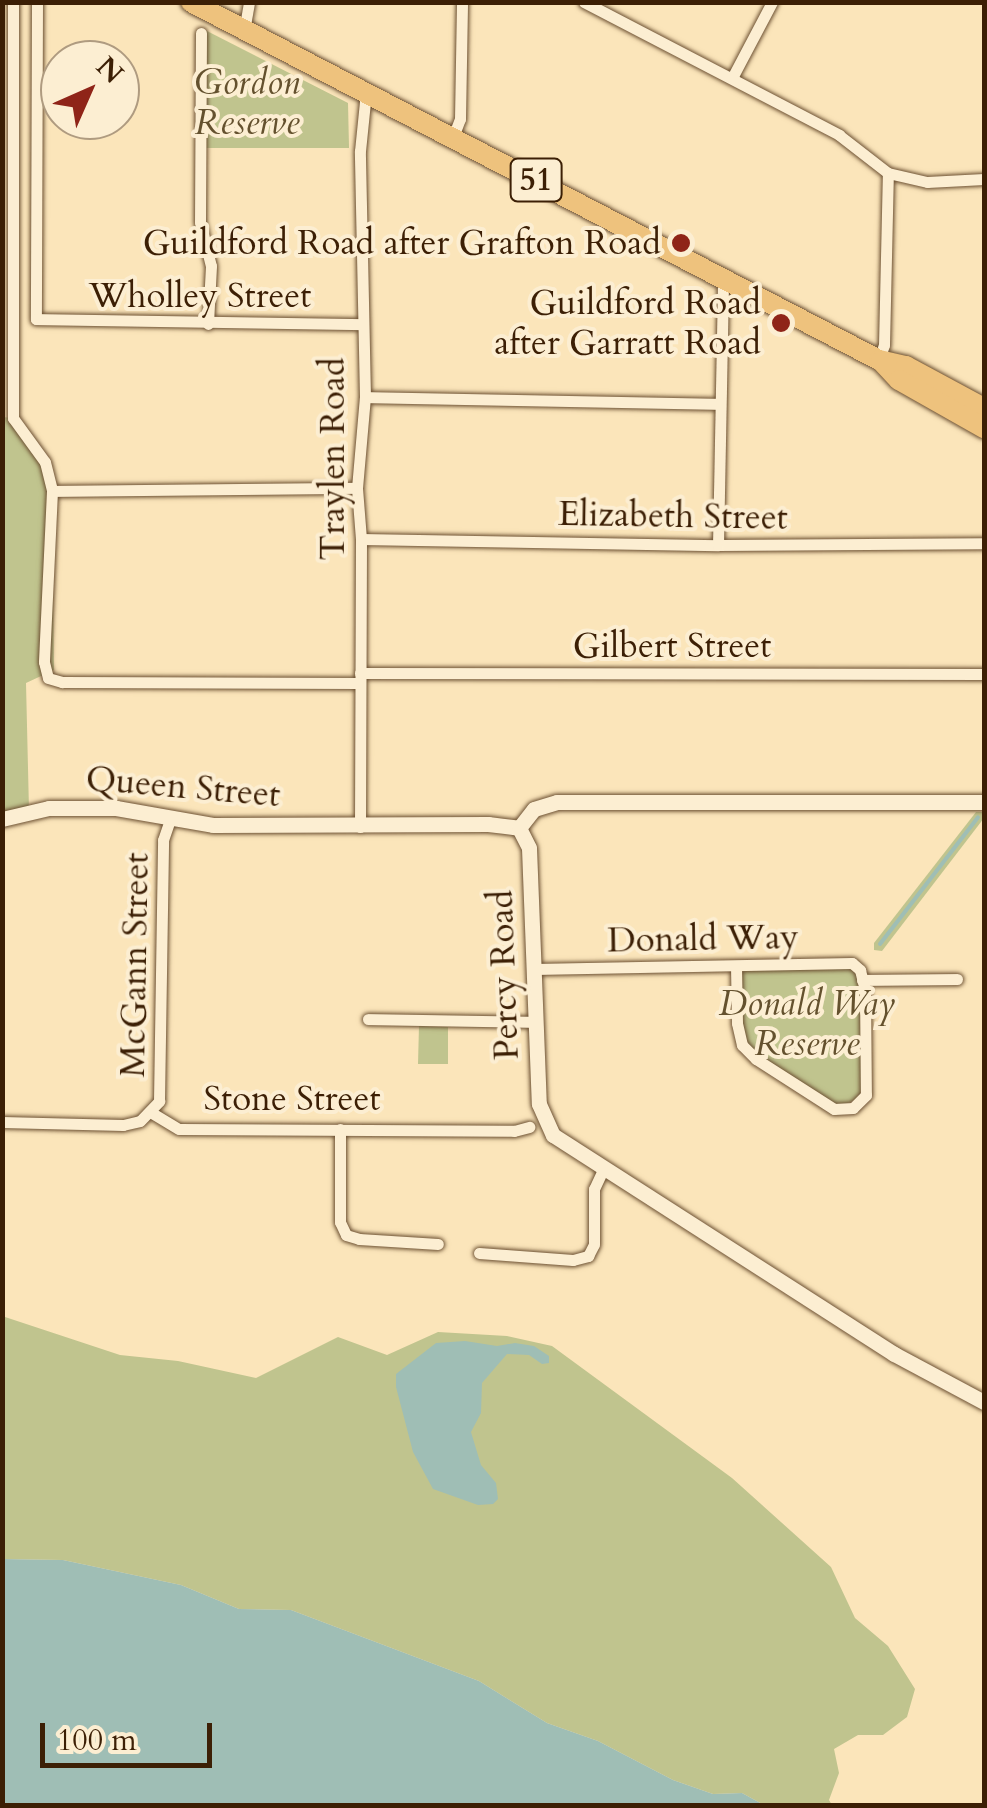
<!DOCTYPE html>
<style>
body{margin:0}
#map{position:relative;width:987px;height:1808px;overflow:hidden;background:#fbe5ba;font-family:Cardo,serif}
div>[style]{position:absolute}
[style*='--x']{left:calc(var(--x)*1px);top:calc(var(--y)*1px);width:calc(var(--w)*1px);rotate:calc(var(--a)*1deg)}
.green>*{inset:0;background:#c0c48e}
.water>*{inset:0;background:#9fbeb5}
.stream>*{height:4px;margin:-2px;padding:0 2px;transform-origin:2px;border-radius:2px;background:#9fbeb5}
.roads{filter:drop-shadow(0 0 2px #6c5032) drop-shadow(0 0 2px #6c5032)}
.street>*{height:11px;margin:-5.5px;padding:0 5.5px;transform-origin:5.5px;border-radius:5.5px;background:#fceed2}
.secondary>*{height:15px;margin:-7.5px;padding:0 7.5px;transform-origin:7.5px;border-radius:7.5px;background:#fceed2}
.highway>*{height:20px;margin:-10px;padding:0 10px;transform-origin:10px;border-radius:10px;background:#eec27d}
.dots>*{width:28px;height:28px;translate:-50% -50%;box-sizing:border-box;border:5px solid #fceed2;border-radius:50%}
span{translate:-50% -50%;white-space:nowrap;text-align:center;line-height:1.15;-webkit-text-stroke:8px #fceed2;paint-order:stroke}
.shield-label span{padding:2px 8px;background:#fceed2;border:2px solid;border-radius:8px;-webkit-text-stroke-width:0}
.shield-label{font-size:32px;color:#3c1f05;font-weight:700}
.park-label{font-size:35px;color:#64512e;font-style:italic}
.poi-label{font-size:35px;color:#3c1f05}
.right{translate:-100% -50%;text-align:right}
.street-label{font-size:35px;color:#3c1f05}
.frame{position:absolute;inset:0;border:5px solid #3c1f05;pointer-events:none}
.north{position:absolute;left:40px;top:40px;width:100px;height:100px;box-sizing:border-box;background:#fceed2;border:2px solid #af9b80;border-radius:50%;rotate:45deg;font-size:28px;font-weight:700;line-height:40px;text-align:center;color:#3c1f05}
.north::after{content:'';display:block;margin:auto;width:35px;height:45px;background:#8f2418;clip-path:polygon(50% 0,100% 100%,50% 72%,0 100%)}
.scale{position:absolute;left:40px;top:1723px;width:172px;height:45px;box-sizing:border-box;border:5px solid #3c1f05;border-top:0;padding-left:12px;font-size:30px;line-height:35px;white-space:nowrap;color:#3c1f05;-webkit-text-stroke:8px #fceed2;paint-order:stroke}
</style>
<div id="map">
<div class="green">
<i style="clip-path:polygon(207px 31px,348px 103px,349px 148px,199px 148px,201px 33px)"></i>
<i style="clip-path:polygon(2px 417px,13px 418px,45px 462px,52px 491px,54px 670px,26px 683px,29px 810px,2px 819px)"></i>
<i style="clip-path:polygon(976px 812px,984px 812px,984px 818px,882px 951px,874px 950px,874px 943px)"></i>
<i style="clip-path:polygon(852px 963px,860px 970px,866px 1095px,834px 1109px,756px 1059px,737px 1023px,732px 970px)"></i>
<i style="clip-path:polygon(419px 1026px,448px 1027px,448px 1064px,418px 1064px)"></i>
<i style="clip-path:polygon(2px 1316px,120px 1355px,178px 1361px,256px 1378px,338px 1337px,387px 1355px,438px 1332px,507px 1336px,552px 1346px,732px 1478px,831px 1567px,855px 1618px,888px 1646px,915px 1689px,907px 1717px,883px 1735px,858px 1735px,834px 1749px,839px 1773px,829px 1800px,832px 1805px,764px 1805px,742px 1793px,713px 1794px,673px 1780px,598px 1741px,547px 1723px,479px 1681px,291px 1610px,239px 1609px,181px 1585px,63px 1560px,3px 1559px)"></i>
</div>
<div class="water">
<i style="clip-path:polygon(465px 1341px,497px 1346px,515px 1343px,534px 1346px,549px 1356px,549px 1363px,542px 1364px,529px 1355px,507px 1354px,482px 1383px,481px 1413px,471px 1432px,481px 1465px,496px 1483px,498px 1499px,493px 1504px,478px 1505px,433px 1489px,413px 1452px,396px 1387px,396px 1374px,436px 1343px)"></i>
<i style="clip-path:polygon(3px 1559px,63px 1560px,181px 1585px,239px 1609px,291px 1610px,479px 1681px,547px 1723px,598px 1741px,673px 1780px,713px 1794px,742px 1793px,764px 1805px,3px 1805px)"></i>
</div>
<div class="stream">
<i style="--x:880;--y:944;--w:160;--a:-52.3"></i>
</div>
<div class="roads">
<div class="street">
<i style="--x:13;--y:2;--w:416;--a:90"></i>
<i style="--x:37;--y:2;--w:317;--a:90.2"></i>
<i style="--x:36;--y:319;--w:325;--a:0.9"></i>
<i style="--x:584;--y:2;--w:288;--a:27.5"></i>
<i style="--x:839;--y:135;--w:62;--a:37.8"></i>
<i style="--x:888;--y:173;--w:40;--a:13"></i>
<i style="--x:927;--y:182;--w:57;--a:-3"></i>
<i style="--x:244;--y:31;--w:29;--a:-80"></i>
<i style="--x:201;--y:33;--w:189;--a:90.3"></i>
<i style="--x:200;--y:222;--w:45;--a:76"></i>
<i style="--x:211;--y:266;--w:58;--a:93"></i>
<i style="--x:732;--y:78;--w:86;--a:-62.2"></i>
<i style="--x:453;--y:137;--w:19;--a:-69"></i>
<i style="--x:460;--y:119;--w:117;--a:-89"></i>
<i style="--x:879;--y:360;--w:16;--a:-72"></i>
<i style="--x:884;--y:345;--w:172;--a:-88.7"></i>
<i style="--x:365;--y:397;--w:355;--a:1.1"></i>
<i style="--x:13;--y:418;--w:54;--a:54"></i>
<i style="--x:45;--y:462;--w:30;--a:76"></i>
<i style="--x:52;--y:491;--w:171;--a:92.7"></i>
<i style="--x:44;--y:662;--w:16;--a:76"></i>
<i style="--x:48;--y:678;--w:15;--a:16"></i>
<i style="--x:62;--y:682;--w:298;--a:0.2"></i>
<i style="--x:52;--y:491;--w:305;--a:-0.6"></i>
<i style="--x:361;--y:539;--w:357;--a:1"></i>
<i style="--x:718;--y:545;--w:266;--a:-0.4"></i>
<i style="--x:718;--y:545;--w:269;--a:-88.9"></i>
<i style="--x:360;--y:673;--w:624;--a:0.09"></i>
<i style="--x:360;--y:827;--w:288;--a:-89.8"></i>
<i style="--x:361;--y:539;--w:51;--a:-94.5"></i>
<i style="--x:357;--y:488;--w:91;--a:-85"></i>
<i style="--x:365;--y:397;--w:246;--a:-91.2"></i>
<i style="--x:360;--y:151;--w:59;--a:-84.2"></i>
<i style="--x:534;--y:969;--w:318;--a:-1.1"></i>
<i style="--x:852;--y:963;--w:11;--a:41"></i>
<i style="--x:860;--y:970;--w:21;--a:76"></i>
<i style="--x:865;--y:990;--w:105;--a:89.5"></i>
<i style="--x:866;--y:1095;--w:18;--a:135"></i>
<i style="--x:853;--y:1108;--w:19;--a:177"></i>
<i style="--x:834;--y:1109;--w:93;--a:-147.3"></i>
<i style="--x:756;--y:1059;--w:20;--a:-135"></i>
<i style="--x:742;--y:1045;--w:23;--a:-103"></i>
<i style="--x:737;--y:1023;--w:56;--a:-91"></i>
<i style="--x:862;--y:980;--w:95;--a:-0.6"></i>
<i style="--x:368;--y:1019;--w:169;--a:1"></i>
<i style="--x:152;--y:1113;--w:31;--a:31"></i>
<i style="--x:179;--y:1129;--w:335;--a:0.3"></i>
<i style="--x:514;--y:1131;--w:16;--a:-15"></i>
<i style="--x:2;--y:1122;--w:121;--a:1.4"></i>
<i style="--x:123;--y:1125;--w:17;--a:-13"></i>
<i style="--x:140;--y:1121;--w:28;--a:-46"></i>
<i style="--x:159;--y:1101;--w:261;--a:-89.1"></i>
<i style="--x:163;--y:840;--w:24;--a:-71"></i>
<i style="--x:340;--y:1129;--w:93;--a:90"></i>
<i style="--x:340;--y:1222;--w:14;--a:65"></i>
<i style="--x:346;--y:1235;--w:14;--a:17"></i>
<i style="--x:359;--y:1239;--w:79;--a:3.6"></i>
<i style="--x:479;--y:1253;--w:94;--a:4.3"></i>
<i style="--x:573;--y:1260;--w:16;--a:-15"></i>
<i style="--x:588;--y:1256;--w:13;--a:-63"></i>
<i style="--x:594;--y:1244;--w:55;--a:-90"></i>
<i style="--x:594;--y:1189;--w:21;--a:-65"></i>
</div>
<div class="secondary">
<i style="--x:2;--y:819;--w:48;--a:-13.2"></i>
<i style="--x:49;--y:808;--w:67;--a:0"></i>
<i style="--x:116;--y:808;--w:98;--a:9.9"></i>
<i style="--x:213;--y:825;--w:275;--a:-0.2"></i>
<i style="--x:488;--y:824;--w:31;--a:7"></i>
<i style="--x:519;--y:828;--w:22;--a:63"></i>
<i style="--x:529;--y:848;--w:256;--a:87.8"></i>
<i style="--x:539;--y:1104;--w:34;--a:66"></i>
<i style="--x:553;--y:1135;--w:405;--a:32.7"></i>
<i style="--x:894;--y:1354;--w:102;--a:28.1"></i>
<i style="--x:519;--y:828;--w:24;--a:-52"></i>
<i style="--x:534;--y:809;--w:24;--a:-17"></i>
<i style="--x:557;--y:802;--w:427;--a:0"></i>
</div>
<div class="highway">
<i style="--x:191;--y:2;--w:776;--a:27.49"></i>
<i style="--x:879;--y:360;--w:28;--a:13"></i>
<i style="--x:906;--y:366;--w:89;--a:28.3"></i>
<i style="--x:881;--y:361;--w:26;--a:47"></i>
<i style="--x:899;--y:380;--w:98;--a:29.5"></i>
</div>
</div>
<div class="dots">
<i style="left:681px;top:243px;background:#8f2418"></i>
<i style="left:781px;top:323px;background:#8f2418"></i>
</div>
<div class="shield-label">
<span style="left:536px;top:180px">51</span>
</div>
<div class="park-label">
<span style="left:247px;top:103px">Gordon<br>Reserve</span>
<span style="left:807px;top:1024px">Donald Way<br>Reserve</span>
</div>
<div class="poi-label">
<span class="right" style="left:661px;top:243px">Guildford Road after Grafton Road</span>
<span class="right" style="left:761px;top:323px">Guildford Road<br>after Garratt Road</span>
</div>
<div class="street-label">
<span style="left:200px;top:296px">Wholley Street</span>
<span style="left:333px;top:459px;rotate:-90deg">Traylen Road</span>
<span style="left:673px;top:516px;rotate:1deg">Elizabeth Street</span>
<span style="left:672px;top:646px">Gilbert Street</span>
<span style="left:183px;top:787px;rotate:5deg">Queen Street</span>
<span style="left:703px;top:939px;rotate:-1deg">Donald Way</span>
<span style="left:135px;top:965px;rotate:-89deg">McGann Street</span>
<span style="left:504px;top:975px;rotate:-92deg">Percy Road</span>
<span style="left:292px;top:1099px">Stone Street</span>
</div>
<div class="frame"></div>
<div class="north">N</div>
<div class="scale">100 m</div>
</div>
